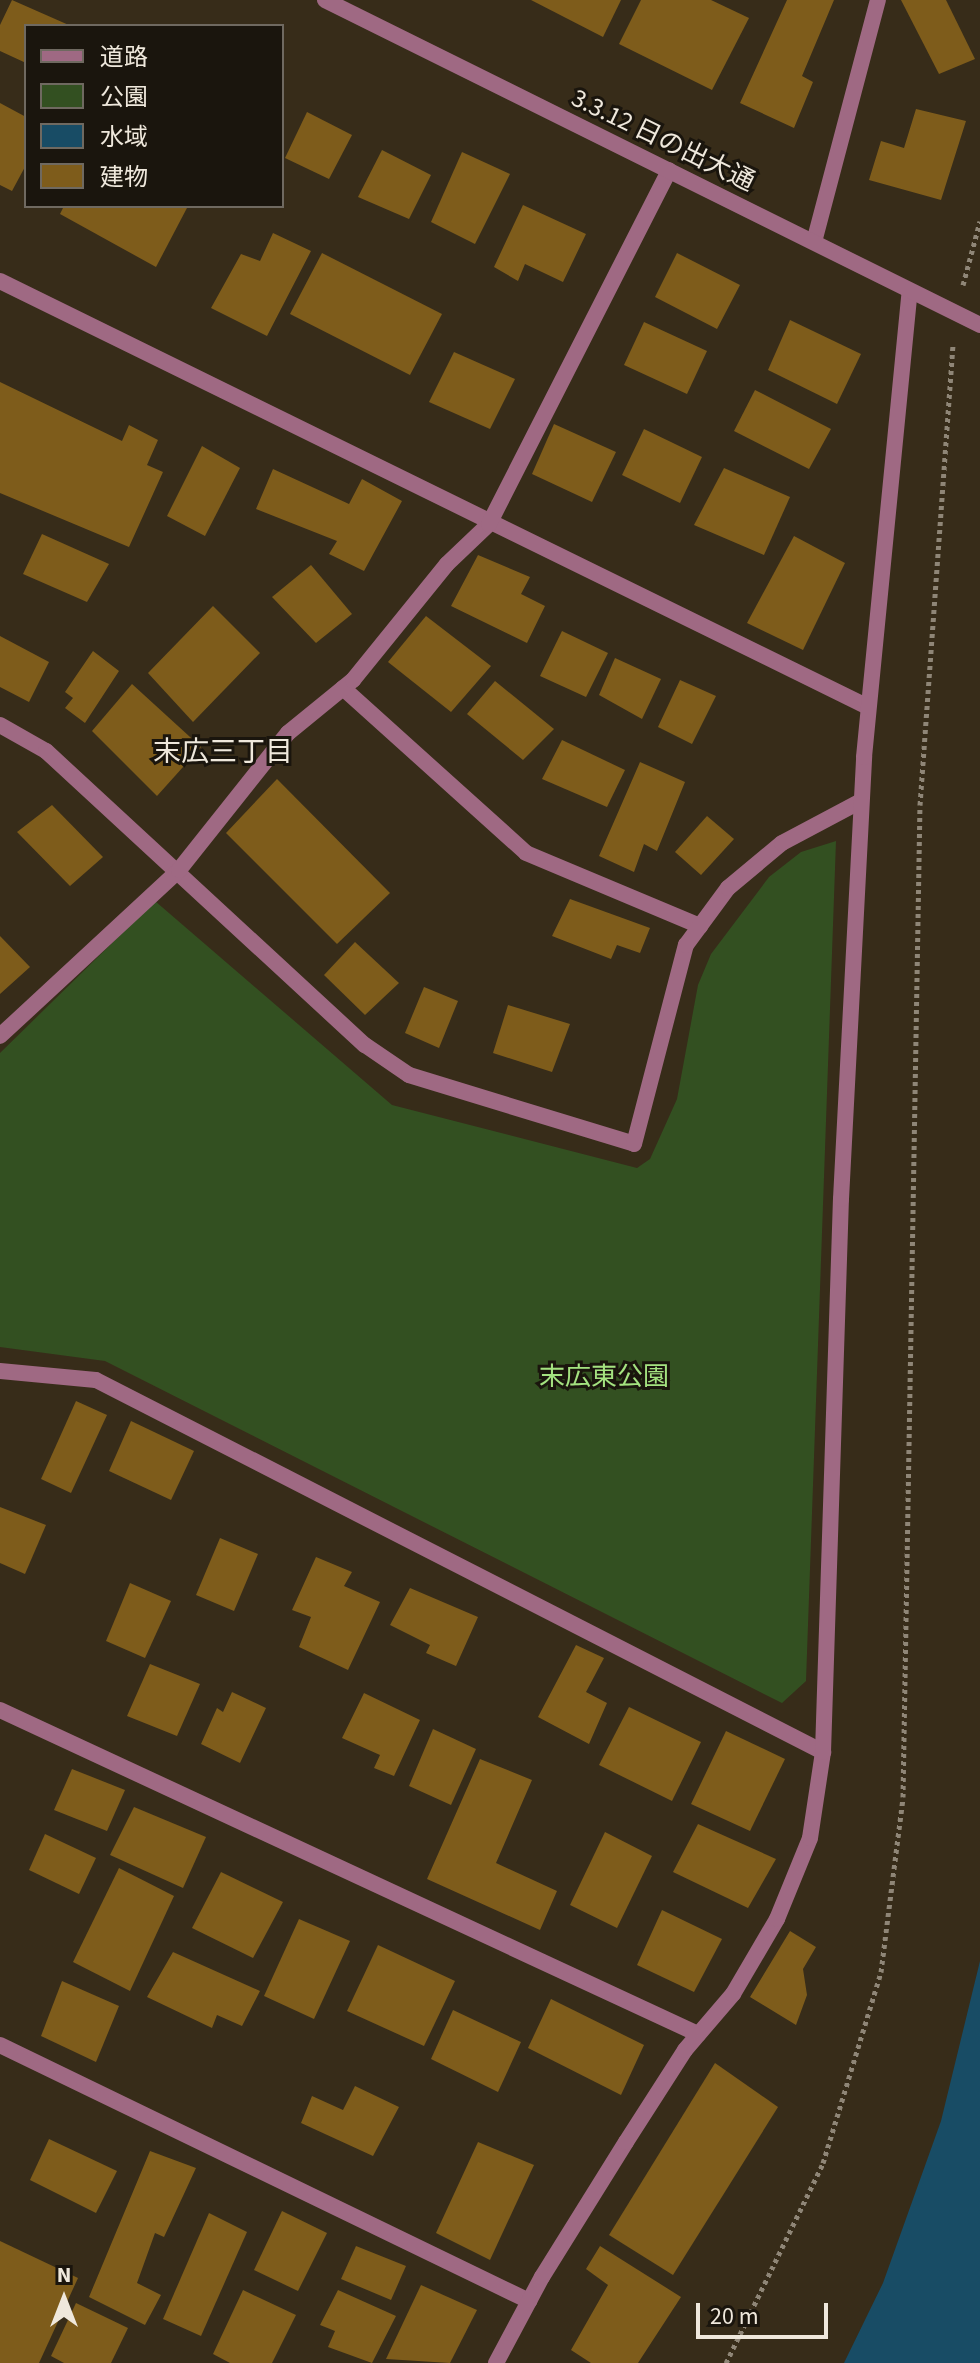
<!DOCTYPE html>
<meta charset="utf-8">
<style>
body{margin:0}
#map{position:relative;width:980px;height:2363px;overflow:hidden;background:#372c19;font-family:"Source Sans 3","Noto Sans JP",sans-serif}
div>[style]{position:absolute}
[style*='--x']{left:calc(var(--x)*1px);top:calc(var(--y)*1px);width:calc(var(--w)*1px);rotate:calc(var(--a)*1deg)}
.green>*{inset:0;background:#335021}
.water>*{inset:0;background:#184c65}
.building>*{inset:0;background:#7e5c1b}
.path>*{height:5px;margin-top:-2.5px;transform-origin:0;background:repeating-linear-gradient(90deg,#8f8677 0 4px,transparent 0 8px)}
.minor>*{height:16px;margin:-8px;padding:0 8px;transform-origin:8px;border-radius:8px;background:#9f6983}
.tertiary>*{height:16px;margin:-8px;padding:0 8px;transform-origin:8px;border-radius:8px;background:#9f6983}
span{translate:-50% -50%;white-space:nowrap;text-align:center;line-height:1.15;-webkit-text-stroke:6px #1a150d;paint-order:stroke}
.street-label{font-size:26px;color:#efe8dc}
.park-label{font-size:26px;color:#a4e280}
.neighbourhood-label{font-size:28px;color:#efe8dc}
.legend{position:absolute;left:24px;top:24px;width:260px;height:184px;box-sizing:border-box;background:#1a150d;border:2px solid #6f6960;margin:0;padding:10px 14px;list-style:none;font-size:24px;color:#efe8dc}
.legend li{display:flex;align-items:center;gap:16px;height:40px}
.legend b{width:40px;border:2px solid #6f6960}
.north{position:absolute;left:24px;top:2259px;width:80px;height:80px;-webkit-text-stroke:6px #1a150d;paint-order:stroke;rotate:0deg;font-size:22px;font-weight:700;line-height:32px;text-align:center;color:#efe8dc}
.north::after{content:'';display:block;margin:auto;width:28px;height:36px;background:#efe8dc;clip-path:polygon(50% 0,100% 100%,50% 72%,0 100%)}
.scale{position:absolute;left:696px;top:2303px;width:132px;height:36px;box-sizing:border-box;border:4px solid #efe8dc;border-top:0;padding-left:10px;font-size:24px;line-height:28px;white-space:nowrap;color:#efe8dc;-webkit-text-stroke:6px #1a150d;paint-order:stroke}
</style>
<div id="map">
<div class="green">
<i style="clip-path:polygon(836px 841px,806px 1681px,782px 1703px,105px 1361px,0 1347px,0 1053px,155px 901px,392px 1105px,637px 1168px,650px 1159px,677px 1099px,698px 985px,711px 954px,769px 877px,801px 852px)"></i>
</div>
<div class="water">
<i style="clip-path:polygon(980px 1961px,980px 2363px,844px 2363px,883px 2283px,941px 2121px)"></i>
</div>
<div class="building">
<i style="clip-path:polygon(12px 0,71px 26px,26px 26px,26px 63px,0 51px,0 25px)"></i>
<i style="clip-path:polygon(531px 0,621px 0,603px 37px)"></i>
<i style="clip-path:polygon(641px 0,711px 0,749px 18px,712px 90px,619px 44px)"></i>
<i style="clip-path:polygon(787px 0,834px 0,802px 76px,813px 82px,794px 128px,740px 103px)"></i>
<i style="clip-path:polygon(901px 0,946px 0,975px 59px,939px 74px)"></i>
<i style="clip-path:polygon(0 103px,26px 117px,26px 165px,12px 191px,0 185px)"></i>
<i style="clip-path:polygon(916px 109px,966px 121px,941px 200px,869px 180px,881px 141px,904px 148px)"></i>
<i style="clip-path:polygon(307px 112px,352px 135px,329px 179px,285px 158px)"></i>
<i style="clip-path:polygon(382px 150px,431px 175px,409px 219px,358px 197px)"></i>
<i style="clip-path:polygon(462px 152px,510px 174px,475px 244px,431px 222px)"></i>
<i style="clip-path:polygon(523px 205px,586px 234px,563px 282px,525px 264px,518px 281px,494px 267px)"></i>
<i style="clip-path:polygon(64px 206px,188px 206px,156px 267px,60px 214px)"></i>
<i style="clip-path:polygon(273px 233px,311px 251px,267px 336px,211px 308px,241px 254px,260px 261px)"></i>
<i style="clip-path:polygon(322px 253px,442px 314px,410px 375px,290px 314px)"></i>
<i style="clip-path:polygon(677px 253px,740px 285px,717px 329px,655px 297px)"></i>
<i style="clip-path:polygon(790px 320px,861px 354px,837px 404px,768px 370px)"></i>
<i style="clip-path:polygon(644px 322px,707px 351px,687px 394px,624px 365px)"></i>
<i style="clip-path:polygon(454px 352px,515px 379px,490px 429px,429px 402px)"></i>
<i style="clip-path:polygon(0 382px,122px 441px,129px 425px,158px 440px,147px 465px,163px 472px,129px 547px,0 493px)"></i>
<i style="clip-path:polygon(755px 390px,831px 429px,809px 469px,734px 431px)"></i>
<i style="clip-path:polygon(554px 424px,616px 452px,592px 502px,532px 474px)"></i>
<i style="clip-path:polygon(644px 429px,702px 457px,680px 503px,622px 475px)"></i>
<i style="clip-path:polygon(202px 446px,240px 468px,205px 536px,167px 516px)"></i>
<i style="clip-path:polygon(724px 468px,790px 497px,764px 555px,694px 525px)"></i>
<i style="clip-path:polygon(273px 469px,349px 504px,362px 479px,402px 501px,364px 571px,329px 554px,337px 541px,256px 509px)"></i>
<i style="clip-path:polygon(42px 534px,109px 564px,87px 602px,23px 574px)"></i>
<i style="clip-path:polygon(794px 536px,845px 563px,803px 650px,747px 623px)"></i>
<i style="clip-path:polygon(478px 555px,530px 577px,521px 594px,545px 606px,527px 643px,451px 606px)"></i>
<i style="clip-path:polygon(311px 565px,352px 614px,316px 643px,272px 597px)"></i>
<i style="clip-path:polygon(213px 606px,260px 653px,193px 722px,148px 673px)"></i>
<i style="clip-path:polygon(426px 616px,491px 666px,451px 712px,388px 662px)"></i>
<i style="clip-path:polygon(562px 631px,608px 653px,586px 697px,540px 676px)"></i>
<i style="clip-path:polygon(0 636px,49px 662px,29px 702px,0 687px)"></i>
<i style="clip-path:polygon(93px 651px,119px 671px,85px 723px,65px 708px,73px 698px,65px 692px)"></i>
<i style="clip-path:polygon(615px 658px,661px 679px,642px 719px,599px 695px)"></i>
<i style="clip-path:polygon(680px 680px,716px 696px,692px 744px,658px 727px)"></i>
<i style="clip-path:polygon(495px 681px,554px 729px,523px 760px,467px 714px)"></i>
<i style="clip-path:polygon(132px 684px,201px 747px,157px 796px,92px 731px)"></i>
<i style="clip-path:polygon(562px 740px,625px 770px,607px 807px,542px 779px)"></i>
<i style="clip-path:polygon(640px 762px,685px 782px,657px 851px,644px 844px,634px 872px,599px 856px)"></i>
<i style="clip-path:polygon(277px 779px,390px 893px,337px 944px,226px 833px)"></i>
<i style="clip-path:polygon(52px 805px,103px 857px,70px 886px,17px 832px)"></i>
<i style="clip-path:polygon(707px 816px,734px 839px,701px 875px,675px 852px)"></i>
<i style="clip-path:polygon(570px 899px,650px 928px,640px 953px,617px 945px,611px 959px,552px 936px)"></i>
<i style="clip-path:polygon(0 936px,30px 967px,0 994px)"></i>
<i style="clip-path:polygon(355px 942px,399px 983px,365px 1015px,324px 975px)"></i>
<i style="clip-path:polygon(424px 987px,458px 1001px,439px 1048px,405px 1033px)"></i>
<i style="clip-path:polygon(508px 1005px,570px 1024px,552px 1072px,493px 1053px)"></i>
<i style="clip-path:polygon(76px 1401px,107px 1415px,71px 1493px,41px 1479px)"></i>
<i style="clip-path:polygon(131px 1421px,194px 1451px,171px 1500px,109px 1471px)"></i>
<i style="clip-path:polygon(0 1507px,46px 1525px,25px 1574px,0 1563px)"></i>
<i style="clip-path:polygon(220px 1538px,258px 1554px,234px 1611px,196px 1595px)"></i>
<i style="clip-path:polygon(316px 1557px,352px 1572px,344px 1586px,380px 1602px,348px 1670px,299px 1647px,311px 1617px,292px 1610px)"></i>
<i style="clip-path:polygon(130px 1583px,171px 1601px,145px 1658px,106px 1641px)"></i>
<i style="clip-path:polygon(410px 1588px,478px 1617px,456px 1666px,426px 1653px,430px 1645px,390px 1625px)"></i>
<i style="clip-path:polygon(576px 1645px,604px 1658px,586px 1692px,607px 1703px,589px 1744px,538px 1717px)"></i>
<i style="clip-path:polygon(150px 1664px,200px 1684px,177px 1736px,127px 1716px)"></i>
<i style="clip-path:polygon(232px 1692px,266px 1708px,240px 1763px,201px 1744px,217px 1708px,223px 1712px)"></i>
<i style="clip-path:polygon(364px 1693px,420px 1720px,394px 1776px,374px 1768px,380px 1755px,342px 1738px)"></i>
<i style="clip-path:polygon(629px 1707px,701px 1742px,672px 1801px,599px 1765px)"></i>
<i style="clip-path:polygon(433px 1729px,476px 1749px,451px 1805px,409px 1786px)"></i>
<i style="clip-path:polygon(726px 1731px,785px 1759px,750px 1831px,691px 1804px)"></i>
<i style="clip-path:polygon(480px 1759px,532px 1780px,496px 1863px,557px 1891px,540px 1930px,427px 1879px)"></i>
<i style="clip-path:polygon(72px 1769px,125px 1790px,107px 1831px,54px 1810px)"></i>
<i style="clip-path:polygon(134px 1807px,206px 1837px,183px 1888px,110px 1855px)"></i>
<i style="clip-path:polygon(698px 1824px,776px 1859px,748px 1908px,673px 1872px)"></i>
<i style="clip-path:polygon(605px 1832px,652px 1856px,617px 1928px,570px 1905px)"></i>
<i style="clip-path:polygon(45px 1834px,96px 1858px,79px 1894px,29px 1870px)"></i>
<i style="clip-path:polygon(119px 1868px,174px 1896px,130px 1991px,73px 1962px)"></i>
<i style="clip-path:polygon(221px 1872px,283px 1902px,253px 1958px,192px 1928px)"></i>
<i style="clip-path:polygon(662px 1910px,722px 1939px,694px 1992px,637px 1965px)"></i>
<i style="clip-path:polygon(299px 1919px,350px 1941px,314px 2019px,264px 1996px)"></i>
<i style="clip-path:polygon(790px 1931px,816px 1947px,803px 1969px,807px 1995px,796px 2025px,750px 1997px)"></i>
<i style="clip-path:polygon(378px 1945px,455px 1981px,424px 2046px,347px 2011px)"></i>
<i style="clip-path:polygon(173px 1952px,260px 1991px,242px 2026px,217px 2015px,212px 2028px,147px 1997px)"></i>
<i style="clip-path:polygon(62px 1981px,119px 2006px,96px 2062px,41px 2036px)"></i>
<i style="clip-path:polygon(551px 1999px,644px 2045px,621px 2095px,528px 2048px)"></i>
<i style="clip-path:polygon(453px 2010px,521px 2042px,498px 2092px,431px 2059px)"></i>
<i style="clip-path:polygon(715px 2063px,778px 2107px,673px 2275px,609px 2235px)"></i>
<i style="clip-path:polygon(355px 2086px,399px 2107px,373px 2156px,301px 2123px,312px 2096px,343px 2110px)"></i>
<i style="clip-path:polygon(49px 2139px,117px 2171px,96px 2213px,30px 2180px)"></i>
<i style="clip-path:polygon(478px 2142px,534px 2165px,490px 2260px,436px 2233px)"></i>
<i style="clip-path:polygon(150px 2151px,196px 2168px,164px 2237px,155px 2233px,137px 2283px,161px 2295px,145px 2325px,89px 2297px)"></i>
<i style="clip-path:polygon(282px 2211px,327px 2233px,298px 2291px,254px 2270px)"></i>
<i style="clip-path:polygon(209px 2213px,247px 2232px,201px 2336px,163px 2319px)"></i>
<i style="clip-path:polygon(0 2241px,78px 2278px,39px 2363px,0 2363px)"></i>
<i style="clip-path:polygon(356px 2246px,406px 2266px,391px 2300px,341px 2279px)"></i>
<i style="clip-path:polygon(600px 2246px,681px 2297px,638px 2363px,591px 2363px,571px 2350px,608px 2285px,586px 2269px)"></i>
<i style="clip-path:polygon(421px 2285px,477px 2310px,450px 2363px,386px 2359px)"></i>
<i style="clip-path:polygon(243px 2290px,296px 2315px,272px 2363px,230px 2363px,213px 2354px)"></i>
<i style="clip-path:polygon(338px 2290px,396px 2316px,372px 2363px,328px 2347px,335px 2331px,320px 2325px)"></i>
<i style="clip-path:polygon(76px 2303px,128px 2328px,111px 2363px,64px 2363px,51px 2356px)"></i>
</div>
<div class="path">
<i style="--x:963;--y:285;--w:66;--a:-75.1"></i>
<i style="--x:726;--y:2363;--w:222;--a:-64.1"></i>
<i style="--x:823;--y:2163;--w:200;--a:-73.1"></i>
<i style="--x:881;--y:1972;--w:176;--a:-82.8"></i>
<i style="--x:903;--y:1797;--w:992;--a:-89.02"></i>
<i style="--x:920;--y:805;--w:460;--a:-85.9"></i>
</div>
<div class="minor">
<i style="--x:814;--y:242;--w:250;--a:-75.2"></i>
<i style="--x:0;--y:281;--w:967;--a:26.14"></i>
<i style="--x:343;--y:688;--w:246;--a:42"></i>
<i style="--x:526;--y:853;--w:189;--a:22.8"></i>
<i style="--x:0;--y:725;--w:53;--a:29.5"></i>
<i style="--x:46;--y:751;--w:434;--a:42.7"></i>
<i style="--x:365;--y:1045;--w:53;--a:34.3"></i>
<i style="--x:409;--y:1075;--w:235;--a:17"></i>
<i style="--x:634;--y:1144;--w:206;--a:-75.4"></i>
<i style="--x:686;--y:945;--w:71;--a:-53.6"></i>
<i style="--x:728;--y:888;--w:70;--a:-39.8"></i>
<i style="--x:782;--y:843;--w:89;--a:-28"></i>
<i style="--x:0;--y:1036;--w:244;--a:-42.8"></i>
<i style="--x:179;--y:870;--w:175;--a:-51.5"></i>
<i style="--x:288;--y:733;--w:84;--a:-39.2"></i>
<i style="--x:353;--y:680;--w:149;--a:-51"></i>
<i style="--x:447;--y:564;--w:58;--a:-43.6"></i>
<i style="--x:489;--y:524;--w:397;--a:-63"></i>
<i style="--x:0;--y:1371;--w:96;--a:5.4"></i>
<i style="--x:96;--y:1380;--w:817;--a:27.1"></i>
<i style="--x:0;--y:1710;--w:770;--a:24.9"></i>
<i style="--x:0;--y:2045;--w:588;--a:25.82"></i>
<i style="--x:496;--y:2363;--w:98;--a:-61.9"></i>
<i style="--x:542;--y:2277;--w:159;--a:-58.1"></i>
<i style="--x:626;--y:2142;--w:109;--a:-57.3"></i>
<i style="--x:685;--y:2050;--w:74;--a:-49.4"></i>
<i style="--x:733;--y:1994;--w:87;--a:-59.6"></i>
<i style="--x:777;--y:1919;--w:87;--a:-67.8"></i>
<i style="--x:810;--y:1838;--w:87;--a:-81.4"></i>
<i style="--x:823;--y:1752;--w:553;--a:-88.14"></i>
<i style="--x:841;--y:1199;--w:443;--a:-87"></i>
<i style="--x:864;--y:757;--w:468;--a:-84.4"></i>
</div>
<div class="tertiary">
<i style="--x:325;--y:0;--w:731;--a:26.39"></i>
</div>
<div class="street-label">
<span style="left:663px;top:140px;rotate:26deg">3.3.12 日の出大通</span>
</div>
<div class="park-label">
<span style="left:604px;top:1377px">末広東公園</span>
</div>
<div class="neighbourhood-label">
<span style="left:223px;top:752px">末広三丁目</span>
</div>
<ul class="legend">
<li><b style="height:10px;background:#9f6983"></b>道路</li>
<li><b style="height:22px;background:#335021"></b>公園</li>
<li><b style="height:22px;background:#184c65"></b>水域</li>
<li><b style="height:22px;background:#7e5c1b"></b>建物</li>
</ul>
<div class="north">N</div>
<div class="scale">20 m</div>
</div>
